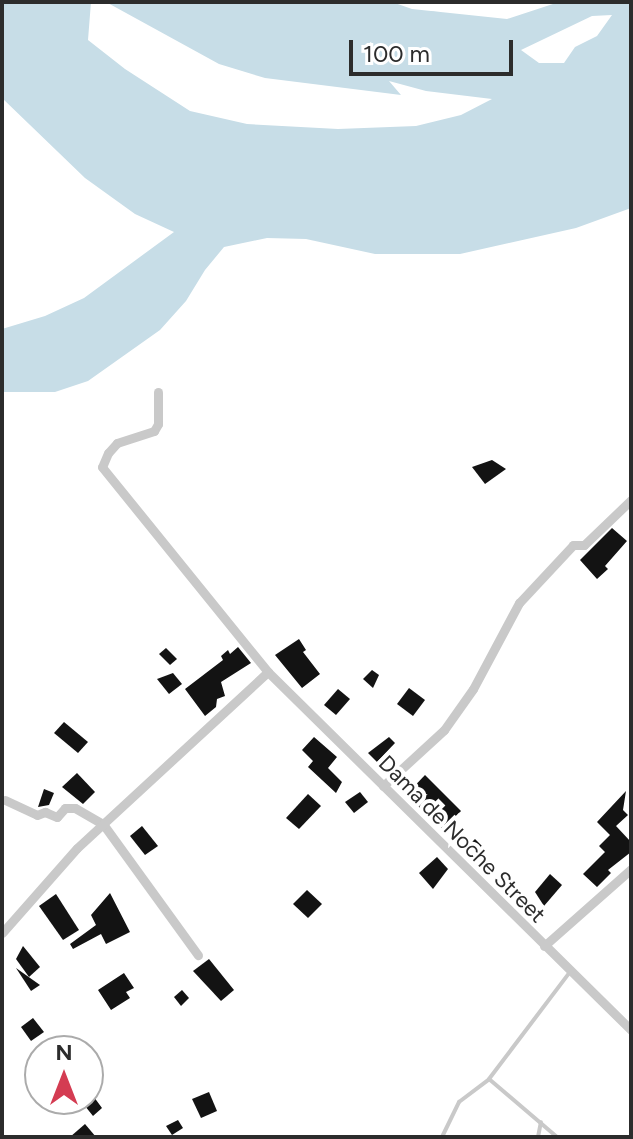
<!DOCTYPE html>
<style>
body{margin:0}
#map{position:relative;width:633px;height:1139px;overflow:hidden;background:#fff;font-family:Figtree,sans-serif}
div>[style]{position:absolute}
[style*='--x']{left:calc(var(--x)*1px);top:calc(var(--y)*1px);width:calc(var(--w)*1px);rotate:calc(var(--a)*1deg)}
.water>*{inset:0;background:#c7dde7}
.building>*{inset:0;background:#131313}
.lane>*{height:4px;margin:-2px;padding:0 2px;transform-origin:2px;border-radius:2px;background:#c9c9c9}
.street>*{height:9px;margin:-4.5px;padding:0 4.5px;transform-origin:4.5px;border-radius:4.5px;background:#c9c9c9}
span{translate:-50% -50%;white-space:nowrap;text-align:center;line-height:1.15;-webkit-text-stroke:8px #fff;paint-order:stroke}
.street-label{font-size:22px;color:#2c2c2c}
.frame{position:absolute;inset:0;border:4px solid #2c2c2c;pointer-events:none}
.north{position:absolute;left:24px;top:1035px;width:80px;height:80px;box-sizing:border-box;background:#fff;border:2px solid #ababab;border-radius:50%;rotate:0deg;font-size:22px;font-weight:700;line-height:32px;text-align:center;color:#2c2c2c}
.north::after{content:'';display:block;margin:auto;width:28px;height:36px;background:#d43c52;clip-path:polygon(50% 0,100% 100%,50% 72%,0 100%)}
.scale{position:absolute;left:349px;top:40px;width:164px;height:36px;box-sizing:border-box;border:4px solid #2c2c2c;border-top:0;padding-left:10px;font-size:24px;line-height:28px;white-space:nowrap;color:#2c2c2c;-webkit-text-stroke:6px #fff;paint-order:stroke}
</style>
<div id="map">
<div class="water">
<i style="clip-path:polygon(evenodd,2px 2px,91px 2px,88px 40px,125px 69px,190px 111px,247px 124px,338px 129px,416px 126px,461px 115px,492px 99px,426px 91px,389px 81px,401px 95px,265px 78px,219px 64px,106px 2px,392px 2px,412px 9px,507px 19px,559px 2px,628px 2px,631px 8px,631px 208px,576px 228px,460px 254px,375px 254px,306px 239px,267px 238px,224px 247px,205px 270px,186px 301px,160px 330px,88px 381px,55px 392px,2px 392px,2px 329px,45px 316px,84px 298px,174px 232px,135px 214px,85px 178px,2px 98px,2px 2px,612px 15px,597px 36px,575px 47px,564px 63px,539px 63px,521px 50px,592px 16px,612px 15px)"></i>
</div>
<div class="building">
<i style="clip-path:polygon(492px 460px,506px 469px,485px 484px,472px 467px)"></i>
<i style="clip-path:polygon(612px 528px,627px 541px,605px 566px,608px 569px,597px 579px,580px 560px)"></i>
<i style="clip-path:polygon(299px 639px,306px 650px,303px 652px,320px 674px,302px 688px,275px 655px)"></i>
<i style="clip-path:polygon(238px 647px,251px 663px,221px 682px,225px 696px,217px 699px,216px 707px,205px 716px,185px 689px,223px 660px,221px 656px,228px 650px,230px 654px)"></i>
<i style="clip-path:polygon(166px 648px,177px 659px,170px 665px,159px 654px)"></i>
<i style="clip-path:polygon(372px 670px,379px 675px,373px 688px,363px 679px)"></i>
<i style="clip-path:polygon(173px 673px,182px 684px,169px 694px,157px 679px)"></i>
<i style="clip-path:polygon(409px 688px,425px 700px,413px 716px,397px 704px)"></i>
<i style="clip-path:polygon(338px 689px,350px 699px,336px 715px,324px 705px)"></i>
<i style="clip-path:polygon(64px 722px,88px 742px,78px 753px,54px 733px)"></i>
<i style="clip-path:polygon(314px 737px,337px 757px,328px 768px,342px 782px,336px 793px,308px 767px,313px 761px,302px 750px)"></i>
<i style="clip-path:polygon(389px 737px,395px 743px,377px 762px,368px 753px)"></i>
<i style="clip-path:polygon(77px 773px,95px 792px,83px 804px,62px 787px)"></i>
<i style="clip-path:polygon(425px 775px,461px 811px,444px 830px,406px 795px)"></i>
<i style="clip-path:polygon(44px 789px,54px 793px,49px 805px,38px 807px)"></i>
<i style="clip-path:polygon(626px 791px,623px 810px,628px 815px,616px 826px,631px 842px,631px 852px,608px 870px,611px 873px,597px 887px,583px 874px,605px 852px,599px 846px,610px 835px,597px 822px)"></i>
<i style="clip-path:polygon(360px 792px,368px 802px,354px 813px,345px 802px)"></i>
<i style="clip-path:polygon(308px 794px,321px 806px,299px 829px,286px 818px)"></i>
<i style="clip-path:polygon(142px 826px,158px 846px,145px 855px,130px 836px)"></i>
<i style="clip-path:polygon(475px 839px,485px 849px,474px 860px,464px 850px)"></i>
<i style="clip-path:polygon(437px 857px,448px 869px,433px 889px,419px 873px)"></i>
<i style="clip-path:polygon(550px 874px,562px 885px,544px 906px,535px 892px)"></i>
<i style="clip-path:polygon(307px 890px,322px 904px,308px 918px,293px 904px)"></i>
<i style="clip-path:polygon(110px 893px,130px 932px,106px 944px,101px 934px,73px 949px,70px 944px,96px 925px,91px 915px)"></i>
<i style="clip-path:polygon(56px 894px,79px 930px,63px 940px,39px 906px)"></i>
<i style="clip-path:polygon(23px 946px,40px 967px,29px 977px,16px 959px)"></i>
<i style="clip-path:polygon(209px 959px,234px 990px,221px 1001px,193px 971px)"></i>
<i style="clip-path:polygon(16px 968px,40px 985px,31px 991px)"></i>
<i style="clip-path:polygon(124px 973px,134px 988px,126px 992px,130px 998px,111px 1010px,98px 990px)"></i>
<i style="clip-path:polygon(182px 990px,189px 998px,181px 1006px,174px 997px)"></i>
<i style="clip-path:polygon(33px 1018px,44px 1032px,31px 1041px,21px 1027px)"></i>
<i style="clip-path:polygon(209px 1092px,217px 1111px,201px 1118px,192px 1099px)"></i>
<i style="clip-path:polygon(91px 1093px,102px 1108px,93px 1116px,81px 1101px,88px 1099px)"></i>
<i style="clip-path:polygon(178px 1120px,183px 1128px,172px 1135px,166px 1126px)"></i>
<i style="clip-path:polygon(85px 1124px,96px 1137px,70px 1137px)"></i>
</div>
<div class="lane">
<i style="--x:442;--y:1137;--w:39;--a:-64"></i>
<i style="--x:459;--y:1102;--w:38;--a:-37"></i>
<i style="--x:538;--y:1137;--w:15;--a:-79"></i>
<i style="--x:557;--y:1137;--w:89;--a:-139.5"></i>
<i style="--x:489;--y:1079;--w:134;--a:-52.9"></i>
</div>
<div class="street">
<i style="--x:158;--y:392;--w:32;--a:90"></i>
<i style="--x:158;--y:424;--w:8;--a:120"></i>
<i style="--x:154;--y:431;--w:39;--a:162"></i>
<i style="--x:117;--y:443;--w:13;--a:132"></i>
<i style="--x:108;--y:453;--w:15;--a:113"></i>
<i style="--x:102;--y:467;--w:264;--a:51"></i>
<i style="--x:268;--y:672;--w:510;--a:44.6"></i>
<i style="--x:383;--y:786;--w:83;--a:-42.6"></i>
<i style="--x:444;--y:730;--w:50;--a:-54.7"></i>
<i style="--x:473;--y:689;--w:98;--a:-61.9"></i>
<i style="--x:519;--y:603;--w:79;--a:-47"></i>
<i style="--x:573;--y:545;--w:11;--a:0"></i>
<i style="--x:584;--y:545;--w:65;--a:-43.8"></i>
<i style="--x:5;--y:800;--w:35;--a:25"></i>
<i style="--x:37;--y:815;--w:9;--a:-21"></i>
<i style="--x:45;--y:812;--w:13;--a:23"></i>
<i style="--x:57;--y:817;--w:12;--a:-48"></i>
<i style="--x:65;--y:808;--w:10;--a:0"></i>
<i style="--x:75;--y:808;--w:32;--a:30"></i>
<i style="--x:103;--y:824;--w:162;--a:54.1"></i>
<i style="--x:2;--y:933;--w:113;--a:-48.6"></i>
<i style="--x:77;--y:848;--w:260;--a:-42.7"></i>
<i style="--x:544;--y:946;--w:116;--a:-41.5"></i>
</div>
<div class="street-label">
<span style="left:462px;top:839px;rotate:45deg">Dama de Noche Street</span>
</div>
<div class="frame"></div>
<div class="north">N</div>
<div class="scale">100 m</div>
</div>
